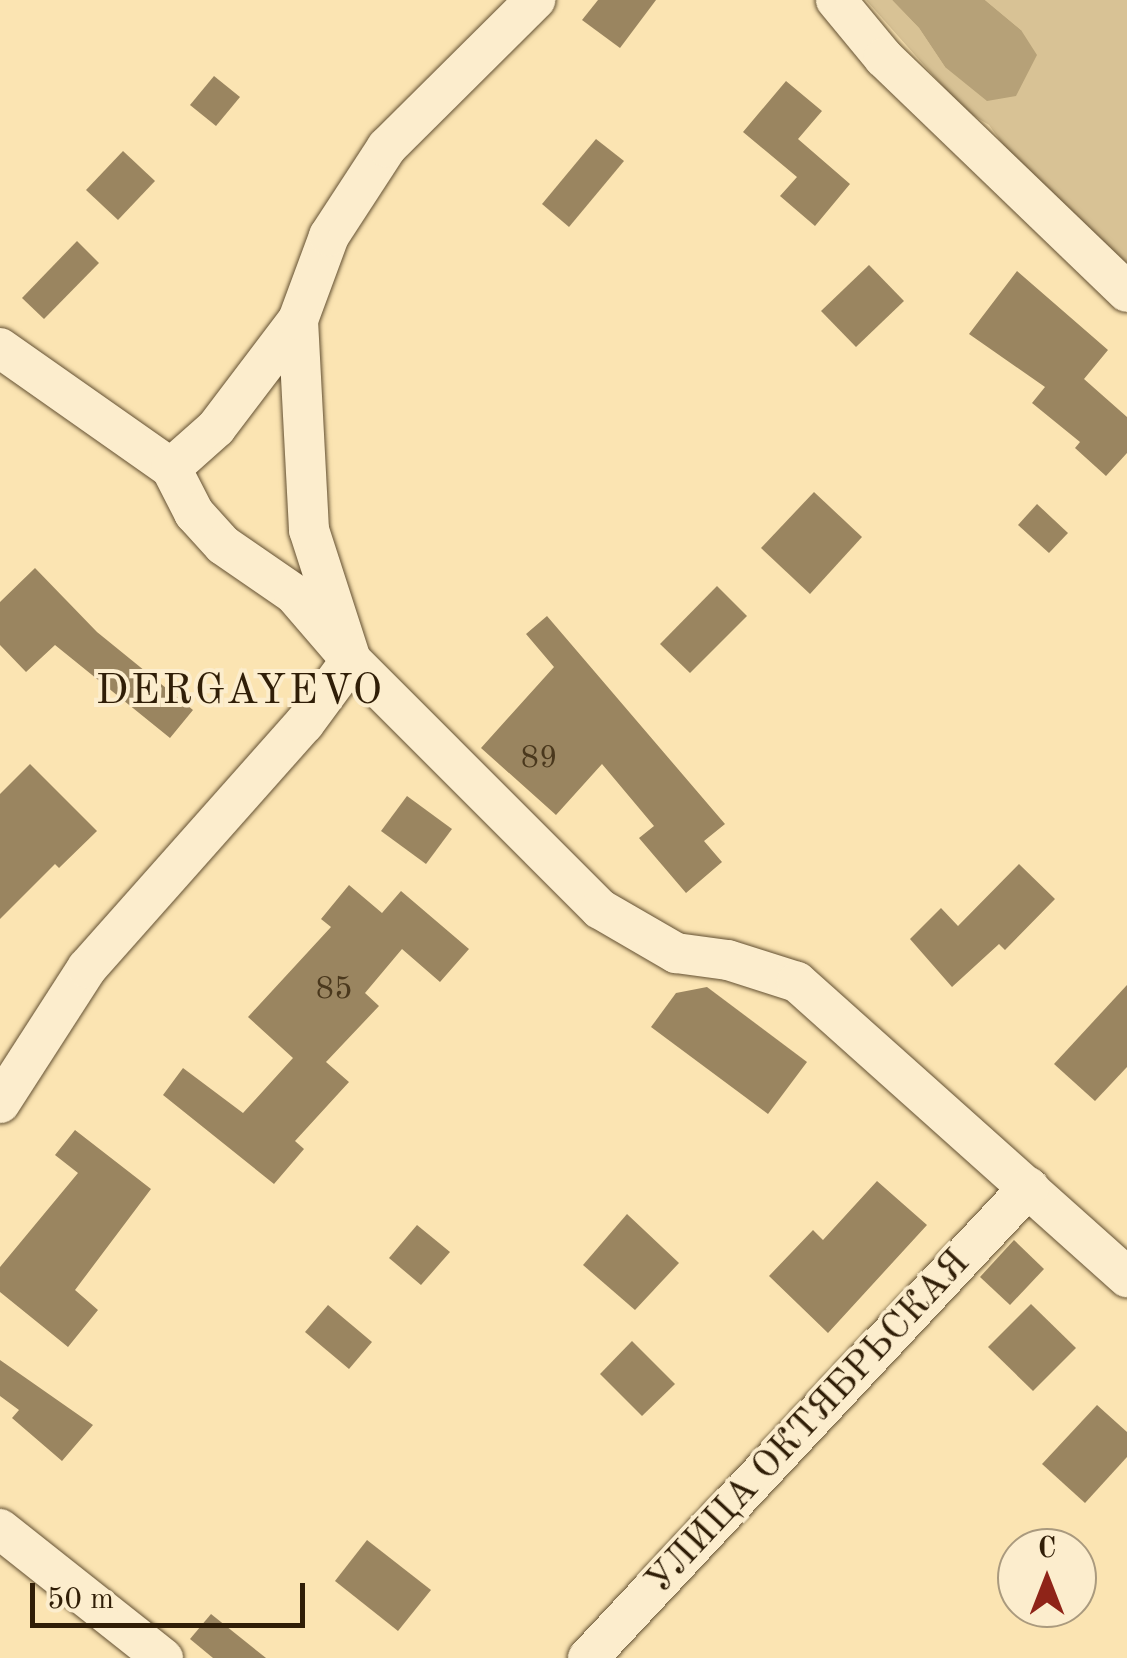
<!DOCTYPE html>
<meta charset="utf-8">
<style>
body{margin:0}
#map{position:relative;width:1127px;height:1658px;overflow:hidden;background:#fbe4b2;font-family:"Old Standard TT",serif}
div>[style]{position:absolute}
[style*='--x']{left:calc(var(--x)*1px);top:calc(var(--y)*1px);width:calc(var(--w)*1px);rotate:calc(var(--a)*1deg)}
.green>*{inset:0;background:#d8c295}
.water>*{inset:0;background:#b6a178}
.building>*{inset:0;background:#9a8560}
.roads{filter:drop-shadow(0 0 2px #635032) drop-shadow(0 0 2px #635032)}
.minor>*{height:40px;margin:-20px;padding:0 20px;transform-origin:20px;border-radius:20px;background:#fcedcd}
span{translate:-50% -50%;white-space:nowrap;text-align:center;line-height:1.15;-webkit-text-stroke:8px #fcedcd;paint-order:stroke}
.number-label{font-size:32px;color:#4a381d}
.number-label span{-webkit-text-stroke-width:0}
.street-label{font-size:38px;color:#301e07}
.quarter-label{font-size:42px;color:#301e07;letter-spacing:2.5px}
.north{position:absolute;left:997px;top:1528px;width:100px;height:100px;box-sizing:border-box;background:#fcedcd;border:2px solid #aa9a7e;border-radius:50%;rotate:0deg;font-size:28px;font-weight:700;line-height:40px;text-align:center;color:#301e07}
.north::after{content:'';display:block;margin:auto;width:35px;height:45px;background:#8f2418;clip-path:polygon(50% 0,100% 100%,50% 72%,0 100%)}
.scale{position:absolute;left:30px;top:1583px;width:275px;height:45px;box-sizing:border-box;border:5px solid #301e07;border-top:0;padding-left:12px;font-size:30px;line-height:35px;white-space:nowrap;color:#301e07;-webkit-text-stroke:8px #fcedcd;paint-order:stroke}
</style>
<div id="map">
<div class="green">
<i style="clip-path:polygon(866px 0,892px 0,919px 28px,945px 67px,1021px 30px,985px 0,1127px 0,1127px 264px,1027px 177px,989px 125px,963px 109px)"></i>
</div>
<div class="water">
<i style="clip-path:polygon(892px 0,985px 0,1021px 30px,1037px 55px,1016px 96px,987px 101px,945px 67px,919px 28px)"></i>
</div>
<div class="building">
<i style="clip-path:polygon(598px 0,656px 0,620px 48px,582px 20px)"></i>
<i style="clip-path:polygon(214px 76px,240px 97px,216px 126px,190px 105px)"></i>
<i style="clip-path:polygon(786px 81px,822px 111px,798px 139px,850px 184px,815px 226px,780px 196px,797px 177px,743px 132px)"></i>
<i style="clip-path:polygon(596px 139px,624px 161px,569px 227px,542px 204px)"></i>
<i style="clip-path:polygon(123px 151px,155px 181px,118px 220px,86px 190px)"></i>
<i style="clip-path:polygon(77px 241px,99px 263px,44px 319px,22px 298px)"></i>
<i style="clip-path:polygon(869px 265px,904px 301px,856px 347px,821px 311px)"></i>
<i style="clip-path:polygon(1017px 271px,1108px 350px,1084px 379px,1127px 417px,1127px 453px,1106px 476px,1075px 448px,1080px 442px,1032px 403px,1045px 387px,969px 334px)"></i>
<i style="clip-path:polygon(814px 492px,862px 537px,810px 594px,761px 548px)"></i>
<i style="clip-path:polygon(1037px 504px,1068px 533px,1049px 553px,1018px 525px)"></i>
<i style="clip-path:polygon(35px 568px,97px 632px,193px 710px,170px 738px,55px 645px,26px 672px,0 645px,0 602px)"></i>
<i style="clip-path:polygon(717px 586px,747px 616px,690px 673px,660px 644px)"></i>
<i style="clip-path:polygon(547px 616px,725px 824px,704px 841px,722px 862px,686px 893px,639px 838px,654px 826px,602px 764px,556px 815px,481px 748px,554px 667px,526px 634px)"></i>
<i style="clip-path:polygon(30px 764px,97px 831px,59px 868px,55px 864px,0 919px,0 794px)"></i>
<i style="clip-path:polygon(407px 796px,452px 829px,426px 864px,381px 831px)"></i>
<i style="clip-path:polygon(1019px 864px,1055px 899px,1005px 950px,999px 944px,952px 987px,910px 939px,941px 908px,958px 926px)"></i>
<i style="clip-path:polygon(349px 885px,382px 913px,401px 891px,469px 949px,440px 982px,402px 949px,365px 993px,379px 1006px,326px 1062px,349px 1082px,295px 1141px,304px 1149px,274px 1184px,163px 1095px,183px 1068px,243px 1113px,293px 1058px,248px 1017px,331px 927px,321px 919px)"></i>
<i style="clip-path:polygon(1127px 985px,1127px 1067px,1095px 1101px,1054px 1064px)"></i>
<i style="clip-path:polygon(707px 987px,807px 1062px,768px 1114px,651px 1027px,676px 993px)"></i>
<i style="clip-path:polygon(75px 1130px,151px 1189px,75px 1290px,98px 1310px,68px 1347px,0 1292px,0 1267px,78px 1173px,55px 1155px)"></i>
<i style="clip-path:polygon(877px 1181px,927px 1225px,828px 1333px,769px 1276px,813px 1230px,823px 1240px)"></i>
<i style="clip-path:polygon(627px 1214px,679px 1263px,635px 1310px,583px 1265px)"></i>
<i style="clip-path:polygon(417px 1225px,450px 1252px,421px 1285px,389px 1258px)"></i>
<i style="clip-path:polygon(1014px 1240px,1044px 1269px,1010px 1305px,980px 1277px)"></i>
<i style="clip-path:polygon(1031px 1304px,1076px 1348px,1033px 1391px,988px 1347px)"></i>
<i style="clip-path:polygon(328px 1305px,372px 1342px,349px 1369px,305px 1332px)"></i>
<i style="clip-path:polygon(632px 1341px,675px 1384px,642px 1416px,600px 1374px)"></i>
<i style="clip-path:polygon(0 1360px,93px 1425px,62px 1461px,12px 1418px,19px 1410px,0 1396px)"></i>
<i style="clip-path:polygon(1097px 1405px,1127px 1432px,1127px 1457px,1085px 1503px,1042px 1464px)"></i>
<i style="clip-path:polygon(367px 1540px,431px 1590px,398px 1631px,335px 1581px)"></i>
<i style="clip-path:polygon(211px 1614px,266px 1658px,213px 1658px,190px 1639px)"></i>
</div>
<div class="roads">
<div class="minor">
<i style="--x:836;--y:0;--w:75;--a:50.4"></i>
<i style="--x:884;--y:58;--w:337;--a:43.9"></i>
<i style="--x:0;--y:348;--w:209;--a:35.1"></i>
<i style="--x:171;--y:468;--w:51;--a:62.9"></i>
<i style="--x:194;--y:513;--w:43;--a:47.8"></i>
<i style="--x:223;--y:545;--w:86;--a:34.6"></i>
<i style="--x:294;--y:594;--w:87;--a:49.2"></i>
<i style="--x:351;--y:660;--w:352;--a:45"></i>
<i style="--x:600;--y:909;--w:88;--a:30.1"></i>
<i style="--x:676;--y:953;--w:52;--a:7.7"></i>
<i style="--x:728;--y:960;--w:72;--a:17.7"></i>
<i style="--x:797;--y:982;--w:443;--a:41.8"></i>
<i style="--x:171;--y:468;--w:60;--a:-41.6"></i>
<i style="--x:216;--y:428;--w:136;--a:-52.8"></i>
<i style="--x:0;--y:1103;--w:161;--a:-57.2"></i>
<i style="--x:87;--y:968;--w:327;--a:-48.4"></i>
<i style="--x:304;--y:724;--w:79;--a:-53.7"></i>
<i style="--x:351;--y:660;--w:137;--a:-107.9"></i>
<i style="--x:309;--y:530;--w:210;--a:-93"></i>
<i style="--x:298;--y:320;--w:90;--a:-69.7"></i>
<i style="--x:329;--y:236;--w:106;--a:-56.9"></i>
<i style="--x:387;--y:147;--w:209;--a:-44.8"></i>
<i style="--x:0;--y:1529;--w:208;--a:38.4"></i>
<i style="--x:588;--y:1658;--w:645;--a:-46.88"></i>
</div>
</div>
<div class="number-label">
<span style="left:539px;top:759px">89</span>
<span style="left:334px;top:990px">85</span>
</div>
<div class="street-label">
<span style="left:809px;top:1423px;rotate:-47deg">УЛИЦА ОКТЯБРЬСКАЯ</span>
</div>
<div class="quarter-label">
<span style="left:240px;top:692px">DERGAYEVO</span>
</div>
<div class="north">С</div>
<div class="scale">50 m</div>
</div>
